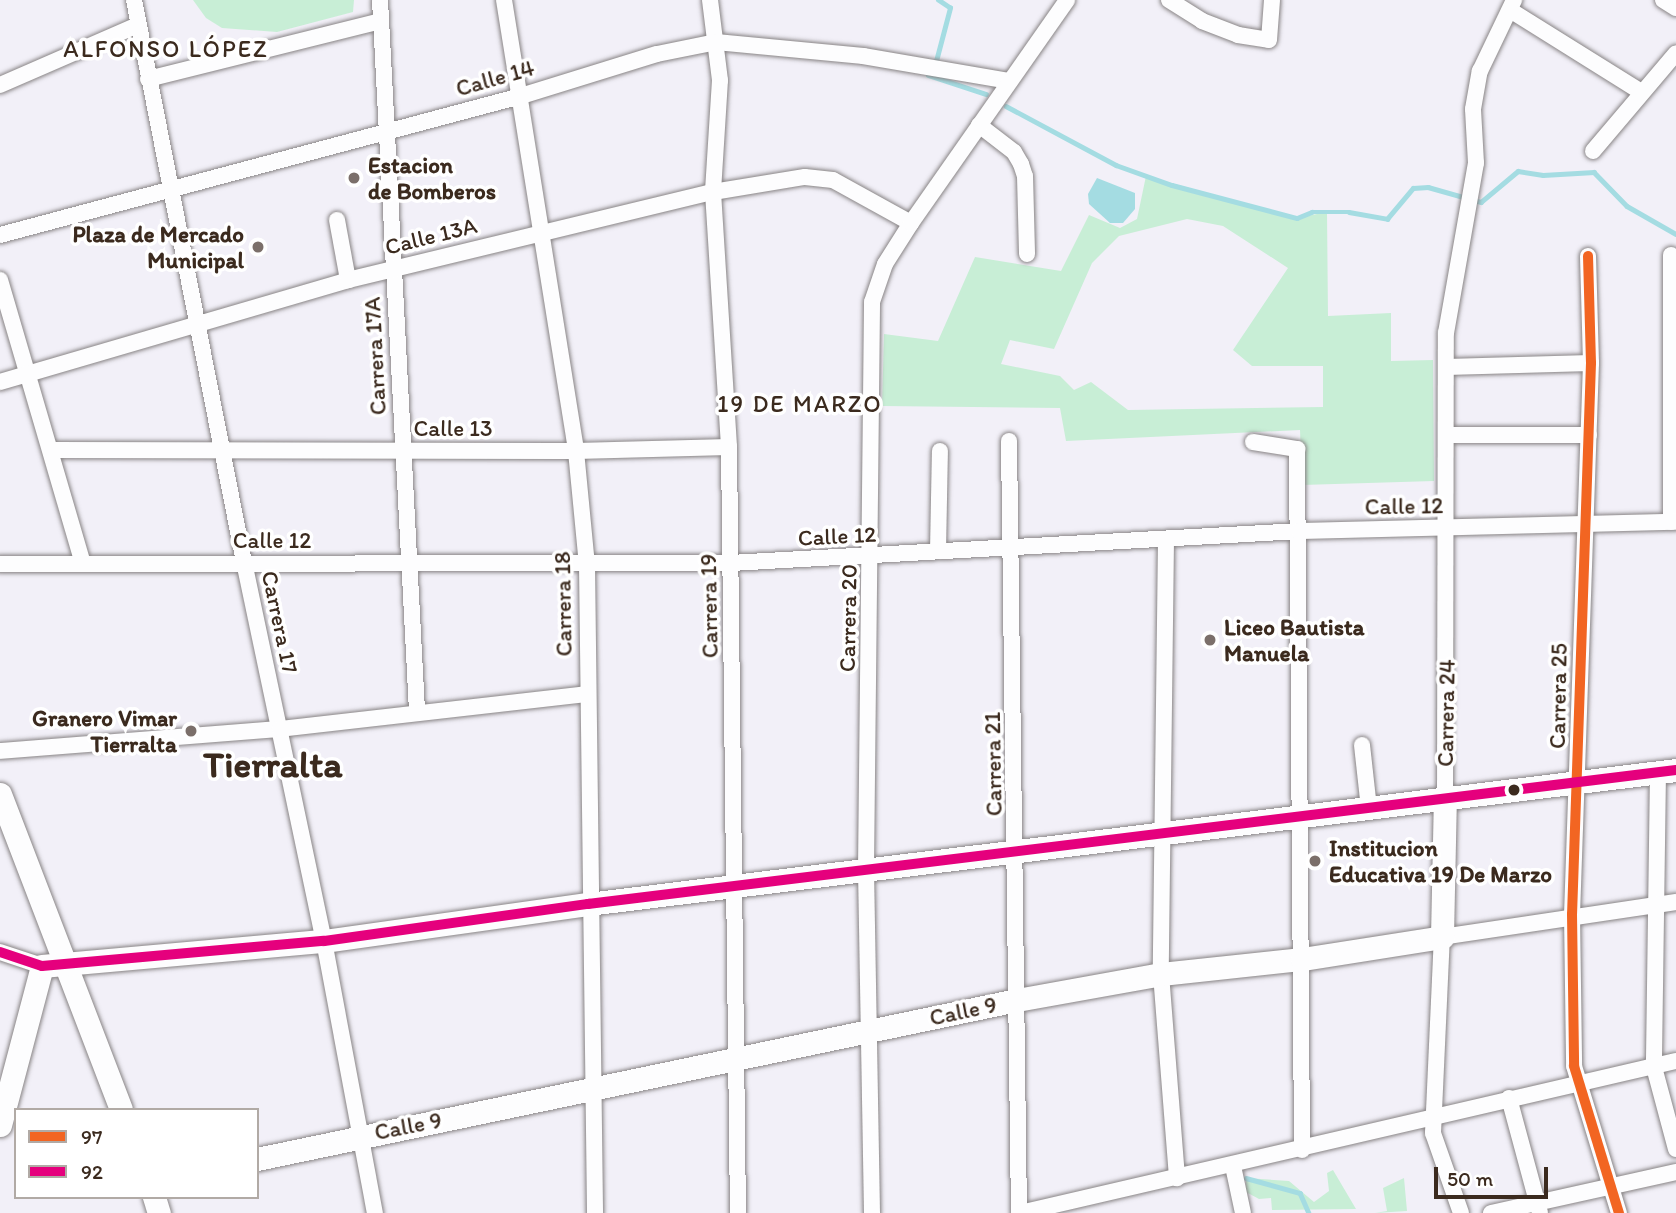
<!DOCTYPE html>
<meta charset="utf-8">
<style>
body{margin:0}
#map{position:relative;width:1676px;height:1213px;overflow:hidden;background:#f2f0f8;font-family:Itim,sans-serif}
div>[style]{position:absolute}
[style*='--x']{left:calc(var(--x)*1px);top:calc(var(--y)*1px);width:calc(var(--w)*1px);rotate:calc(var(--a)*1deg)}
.green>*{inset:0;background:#c8eed6}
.water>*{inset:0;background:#a4dce2}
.stream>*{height:4.5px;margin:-2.25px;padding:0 2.25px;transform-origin:2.25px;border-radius:2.25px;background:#a4dce2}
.roads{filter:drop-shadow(0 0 2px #888485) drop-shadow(0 0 2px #888485)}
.street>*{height:16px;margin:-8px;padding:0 8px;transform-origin:8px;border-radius:8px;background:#fdfdfe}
.secondary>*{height:23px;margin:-11.5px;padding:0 11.5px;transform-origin:11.5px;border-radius:11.5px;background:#fdfdfe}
.bus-1>*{height:10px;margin:-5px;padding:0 5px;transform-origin:5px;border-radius:5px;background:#f26522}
.bus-2>*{height:10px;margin:-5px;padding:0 5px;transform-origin:5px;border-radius:5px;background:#e5007d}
.dots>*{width:19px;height:19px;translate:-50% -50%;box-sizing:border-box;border:4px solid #fff;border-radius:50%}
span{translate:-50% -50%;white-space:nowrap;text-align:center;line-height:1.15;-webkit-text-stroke:7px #fff;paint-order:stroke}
.street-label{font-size:23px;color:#3b2a1e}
.poi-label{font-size:23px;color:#3b2a1e;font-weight:700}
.left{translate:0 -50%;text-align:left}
.right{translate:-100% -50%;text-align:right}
.neighbourhood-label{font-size:24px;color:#3b2a1e;letter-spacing:2px}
.town-label{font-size:37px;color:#3b2a1e;font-weight:700}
.legend{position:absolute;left:14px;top:1108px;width:245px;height:91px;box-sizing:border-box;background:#fff;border:2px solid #b1aaa5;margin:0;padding:9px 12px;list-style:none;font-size:21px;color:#3b2a1e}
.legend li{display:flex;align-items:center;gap:14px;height:35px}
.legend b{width:35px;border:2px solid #b1aaa5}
.scale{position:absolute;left:1434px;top:1167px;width:114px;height:32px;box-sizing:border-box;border:4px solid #3b2a1e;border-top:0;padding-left:9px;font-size:21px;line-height:24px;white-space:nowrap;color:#3b2a1e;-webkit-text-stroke:5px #fff;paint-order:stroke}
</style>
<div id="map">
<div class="green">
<i style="clip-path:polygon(193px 0,354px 0,353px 12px,277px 32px,222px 28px,206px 18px)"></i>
<i style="clip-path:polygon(evenodd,1146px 176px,1297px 218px,1327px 212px,1328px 316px,1391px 313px,1391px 361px,1433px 360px,1434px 481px,1302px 485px,1300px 430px,1066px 441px,1060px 408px,882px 406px,884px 334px,938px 341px,975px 257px,1061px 271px,1089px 215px,1120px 228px,1137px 219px,1146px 176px,1187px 219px,1223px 226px,1288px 268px,1233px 350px,1252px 366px,1323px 366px,1323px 407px,1128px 410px,1091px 382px,1074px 390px,1060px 376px,1001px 364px,1010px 340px,1054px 349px,1092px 263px,1119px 236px,1187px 219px)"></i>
<i style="clip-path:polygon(1333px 1170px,1356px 1209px,1272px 1210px,1271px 1198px,1259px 1199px,1246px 1192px,1246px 1178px,1289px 1181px,1314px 1202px,1329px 1191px,1327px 1173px)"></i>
<i style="clip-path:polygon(1404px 1178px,1407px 1211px,1375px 1213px,1387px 1211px,1383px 1188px)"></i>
</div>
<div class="water">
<i style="clip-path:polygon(1097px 178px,1135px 193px,1135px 209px,1123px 223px,1110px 223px,1089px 204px,1088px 194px)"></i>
</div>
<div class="stream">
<i style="--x:936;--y:61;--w:55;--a:-75.2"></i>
<i style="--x:950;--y:8;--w:14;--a:-146"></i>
<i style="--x:928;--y:75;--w:61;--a:18.1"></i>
<i style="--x:1006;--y:106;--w:125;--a:28.2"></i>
<i style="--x:1116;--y:165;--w:59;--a:19.7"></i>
<i style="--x:1172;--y:185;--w:129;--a:14.8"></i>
<i style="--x:1297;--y:218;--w:16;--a:-22"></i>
<i style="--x:1312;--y:212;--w:37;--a:0"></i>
<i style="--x:1349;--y:212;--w:39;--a:10"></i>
<i style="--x:1387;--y:219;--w:40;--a:-50"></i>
<i style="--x:1413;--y:188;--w:15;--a:-4"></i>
<i style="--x:1428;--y:187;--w:55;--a:15.8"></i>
<i style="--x:1481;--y:202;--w:48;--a:-40"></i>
<i style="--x:1518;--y:171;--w:25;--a:9"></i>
<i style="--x:1543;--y:175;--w:51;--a:-3.4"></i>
<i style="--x:1594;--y:172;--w:47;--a:45.9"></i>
<i style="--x:1627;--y:206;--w:56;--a:29.7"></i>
<i style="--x:1246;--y:1178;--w:56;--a:15.5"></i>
<i style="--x:1300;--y:1193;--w:22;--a:66"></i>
</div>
<div class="roads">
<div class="street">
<i style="--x:134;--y:0;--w:573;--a:78.93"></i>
<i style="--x:244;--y:562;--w:387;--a:78.1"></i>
<i style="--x:324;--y:941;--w:277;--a:79.4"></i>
<i style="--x:380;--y:0;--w:711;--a:87.02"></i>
<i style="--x:504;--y:0;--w:457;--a:80.9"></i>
<i style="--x:576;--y:451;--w:115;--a:84.5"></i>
<i style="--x:587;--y:565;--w:648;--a:89.29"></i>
<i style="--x:710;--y:0;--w:81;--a:82.9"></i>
<i style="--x:720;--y:80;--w:112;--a:93.6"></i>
<i style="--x:713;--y:192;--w:256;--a:86.4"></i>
<i style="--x:729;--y:447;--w:766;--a:89.33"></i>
<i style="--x:1169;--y:0;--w:39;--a:32"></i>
<i style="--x:1202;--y:21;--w:39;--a:21"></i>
<i style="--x:1238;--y:35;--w:31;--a:9"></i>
<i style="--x:1269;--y:40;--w:40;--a:-85.7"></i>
<i style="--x:1663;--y:0;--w:15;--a:32"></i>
<i style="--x:1510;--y:10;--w:155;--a:32"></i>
<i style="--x:148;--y:79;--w:240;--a:-14"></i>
<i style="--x:0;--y:85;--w:150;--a:-23.5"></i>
<i style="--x:979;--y:125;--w:44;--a:37.6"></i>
<i style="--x:1014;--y:152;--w:14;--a:60"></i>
<i style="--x:1021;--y:164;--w:13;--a:72"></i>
<i style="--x:1025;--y:176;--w:78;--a:88.5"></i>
<i style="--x:1593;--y:151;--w:128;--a:-49.7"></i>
<i style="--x:337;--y:220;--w:61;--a:79.6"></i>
<i style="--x:0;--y:235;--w:539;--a:-14.94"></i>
<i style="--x:521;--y:96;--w:142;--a:-17.2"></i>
<i style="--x:657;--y:54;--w:60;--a:-11.5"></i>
<i style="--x:716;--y:42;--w:148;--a:5.4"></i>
<i style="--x:863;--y:56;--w:149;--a:9.7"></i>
<i style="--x:1671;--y:255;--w:267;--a:90"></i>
<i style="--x:1588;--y:256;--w:107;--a:88.4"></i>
<i style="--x:1591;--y:363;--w:551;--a:91.97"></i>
<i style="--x:1572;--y:914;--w:152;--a:89.2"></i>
<i style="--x:1574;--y:1066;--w:154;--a:73"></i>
<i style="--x:0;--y:280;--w:295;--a:73.7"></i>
<i style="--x:1446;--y:367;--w:145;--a:-1.6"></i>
<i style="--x:0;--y:382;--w:363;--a:-16.3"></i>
<i style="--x:348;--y:280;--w:375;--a:-13.6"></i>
<i style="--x:713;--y:192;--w:93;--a:-9.3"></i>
<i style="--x:805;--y:177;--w:28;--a:6"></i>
<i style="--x:833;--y:180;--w:89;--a:28.9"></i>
<i style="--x:1447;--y:435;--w:142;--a:0"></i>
<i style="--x:1009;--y:441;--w:772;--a:89.26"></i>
<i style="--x:1253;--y:442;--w:45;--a:9"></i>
<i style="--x:1297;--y:449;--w:701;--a:89.59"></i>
<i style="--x:51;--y:450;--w:525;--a:0.11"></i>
<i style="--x:576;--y:451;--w:153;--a:-1.5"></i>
<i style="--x:1166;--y:540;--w:434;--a:90.7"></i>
<i style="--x:1161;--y:974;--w:205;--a:85.5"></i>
<i style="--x:938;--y:551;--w:100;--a:-88.9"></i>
<i style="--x:0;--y:564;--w:731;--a:-0.08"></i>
<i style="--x:731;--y:563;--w:569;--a:-3.22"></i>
<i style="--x:1299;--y:531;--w:377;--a:-1.4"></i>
<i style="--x:1362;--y:745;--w:63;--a:83.7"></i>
<i style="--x:0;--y:751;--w:281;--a:-4.5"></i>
<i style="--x:280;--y:729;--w:309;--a:-6.5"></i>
<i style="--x:1658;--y:772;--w:295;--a:90.8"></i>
<i style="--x:1654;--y:1067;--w:85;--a:75"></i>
<i style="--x:1445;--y:798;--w:465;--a:-89.9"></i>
<i style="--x:1446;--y:333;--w:173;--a:-80"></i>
<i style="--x:1476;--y:163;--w:54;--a:-93.2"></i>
<i style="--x:1473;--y:109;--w:39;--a:-80"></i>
<i style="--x:1480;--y:71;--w:79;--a:-64.4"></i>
<i style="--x:0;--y:952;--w:44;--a:18.4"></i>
<i style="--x:1509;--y:1098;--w:119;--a:74.9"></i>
<i style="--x:1233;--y:1166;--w:48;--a:78"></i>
<i style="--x:872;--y:1213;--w:344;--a:-91"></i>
<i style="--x:866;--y:869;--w:567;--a:-89.39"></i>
<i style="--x:872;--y:302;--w:40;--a:-71.1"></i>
<i style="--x:885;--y:264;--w:49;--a:-57.6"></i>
<i style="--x:911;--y:223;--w:272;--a:-55"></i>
<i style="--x:1020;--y:1213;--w:673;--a:-13.05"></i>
<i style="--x:1461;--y:1213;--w:85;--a:-109.3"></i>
<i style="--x:1433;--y:1133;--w:196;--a:-87.4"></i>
<i style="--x:1442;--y:937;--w:237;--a:-8.5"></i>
<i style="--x:1491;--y:1213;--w:189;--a:-12.5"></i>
</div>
<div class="secondary">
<i style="--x:0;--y:794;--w:338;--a:69"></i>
<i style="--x:0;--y:1125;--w:164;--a:-75.2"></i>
<i style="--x:42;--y:966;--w:283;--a:-5.1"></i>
<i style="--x:324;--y:941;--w:267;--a:-8"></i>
<i style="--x:588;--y:904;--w:1096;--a:-7.02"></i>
<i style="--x:257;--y:1159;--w:776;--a:-11.82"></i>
<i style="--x:1017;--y:1000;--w:146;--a:-10.2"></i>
<i style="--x:1161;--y:974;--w:142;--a:-6.1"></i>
<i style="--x:1302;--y:959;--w:142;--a:-8.9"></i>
<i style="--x:1442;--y:937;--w:139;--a:-88.8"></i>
<i style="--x:154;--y:1197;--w:17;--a:73"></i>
</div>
</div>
<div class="bus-1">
<i style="--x:1588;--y:256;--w:107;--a:88.4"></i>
<i style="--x:1591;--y:363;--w:551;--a:91.97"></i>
<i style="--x:1572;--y:914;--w:152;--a:89.2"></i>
<i style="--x:1574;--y:1066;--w:154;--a:73"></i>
</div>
<div class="bus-2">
<i style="--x:0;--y:952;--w:44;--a:18.4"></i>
<i style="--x:42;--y:966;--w:283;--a:-5.1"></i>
<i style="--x:324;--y:941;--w:267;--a:-8"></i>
<i style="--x:588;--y:904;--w:1096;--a:-7.02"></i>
</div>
<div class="dots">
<i style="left:354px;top:178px;background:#7b6f6a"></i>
<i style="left:258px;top:247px;background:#7b6f6a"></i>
<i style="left:1210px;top:640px;background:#7b6f6a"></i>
<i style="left:191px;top:731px;background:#7b6f6a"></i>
<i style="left:1514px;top:790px;background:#3b2a1e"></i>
<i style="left:1315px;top:861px;background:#7b6f6a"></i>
</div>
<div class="street-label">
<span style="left:495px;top:78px;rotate:-16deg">Calle 14</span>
<span style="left:431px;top:236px;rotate:-14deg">Calle 13A</span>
<span style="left:375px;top:356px;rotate:-93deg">Carrera 17A</span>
<span style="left:453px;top:428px">Calle 13</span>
<span style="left:1404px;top:506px;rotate:-1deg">Calle 12</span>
<span style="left:837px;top:536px;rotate:-3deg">Calle 12</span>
<span style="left:272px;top:540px">Calle 12</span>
<span style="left:563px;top:604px;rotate:-91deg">Carrera 18</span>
<span style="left:709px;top:606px;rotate:-91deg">Carrera 19</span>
<span style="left:848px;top:618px;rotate:-89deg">Carrera 20</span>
<span style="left:280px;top:622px;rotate:78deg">Carrera 17</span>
<span style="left:1558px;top:696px;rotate:-89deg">Carrera 25</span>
<span style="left:1446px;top:713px;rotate:-89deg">Carrera 24</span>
<span style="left:993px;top:764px;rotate:-91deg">Carrera 21</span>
<span style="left:963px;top:1011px;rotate:-12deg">Calle 9</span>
<span style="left:408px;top:1126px;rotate:-11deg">Calle 9</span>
</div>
<div class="poi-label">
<span class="left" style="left:368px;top:178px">Estacion<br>de Bomberos</span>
<span class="right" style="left:244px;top:247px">Plaza de Mercado<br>Municipal</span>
<span class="left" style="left:1224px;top:640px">Liceo Bautista<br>Manuela</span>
<span class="right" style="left:177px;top:731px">Granero Vimar<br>Tierralta</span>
<span class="left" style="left:1329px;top:861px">Institucion<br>Educativa 19 De Marzo</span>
</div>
<div class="neighbourhood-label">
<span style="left:166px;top:49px">ALFONSO LÓPEZ</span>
<span style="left:800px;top:404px">19 DE MARZO</span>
</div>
<div class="town-label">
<span style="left:273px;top:764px">Tierralta</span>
</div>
<ul class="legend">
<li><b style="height:9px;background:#f26522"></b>97</li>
<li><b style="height:9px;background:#e5007d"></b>92</li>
</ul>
<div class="scale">50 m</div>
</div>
